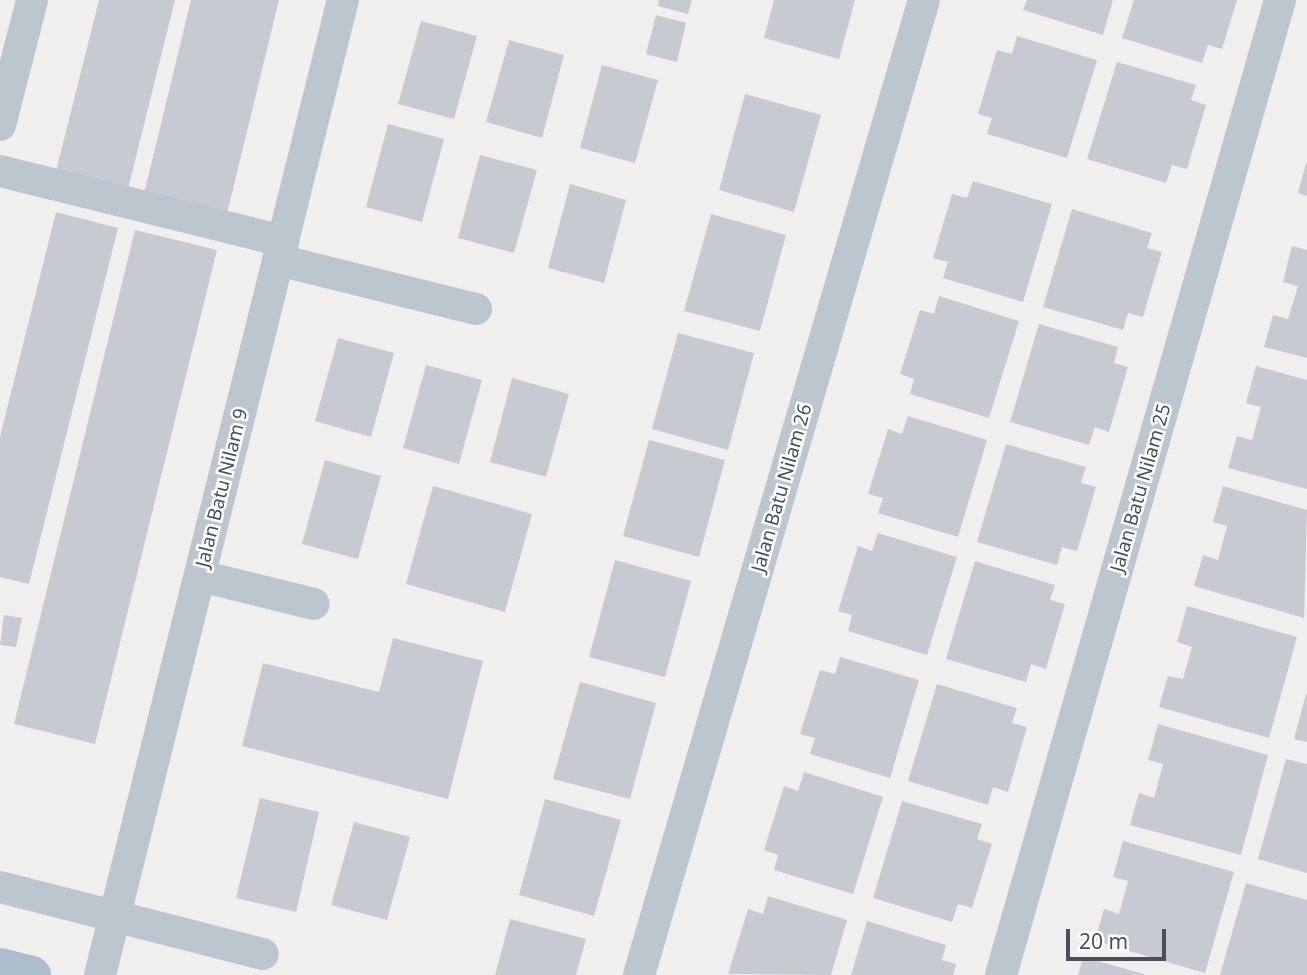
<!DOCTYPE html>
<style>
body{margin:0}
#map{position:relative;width:1307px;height:975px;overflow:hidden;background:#f1eeee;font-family:"Noto Sans",sans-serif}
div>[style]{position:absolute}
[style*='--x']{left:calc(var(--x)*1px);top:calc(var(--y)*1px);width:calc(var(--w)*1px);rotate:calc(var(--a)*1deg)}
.building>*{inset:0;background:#c8cad1}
.minor>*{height:32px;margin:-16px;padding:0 16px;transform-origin:16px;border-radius:16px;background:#bcc6ce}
.major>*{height:38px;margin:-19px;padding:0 19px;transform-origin:19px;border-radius:19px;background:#aebdce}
span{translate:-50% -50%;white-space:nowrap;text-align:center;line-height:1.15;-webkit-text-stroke:5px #fff;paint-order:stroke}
.street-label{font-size:19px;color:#46515c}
.scale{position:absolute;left:1066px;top:929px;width:100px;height:32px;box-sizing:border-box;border:4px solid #46515c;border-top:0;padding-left:9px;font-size:21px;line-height:24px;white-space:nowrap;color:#46515c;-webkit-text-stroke:5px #fff;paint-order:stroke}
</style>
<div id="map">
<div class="building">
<i style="clip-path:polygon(99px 0,175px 0,126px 197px,54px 179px)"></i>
<i style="clip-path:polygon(191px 0,279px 0,225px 222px,142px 202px)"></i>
<i style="clip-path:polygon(659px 0,692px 0,688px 14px,658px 6px)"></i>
<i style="clip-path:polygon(774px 0,855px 0,839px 59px,764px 38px)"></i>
<i style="clip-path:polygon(1027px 0,1113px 0,1103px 35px,1023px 10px)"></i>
<i style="clip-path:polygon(1134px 0,1237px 0,1222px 49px,1208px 45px,1202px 63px,1122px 38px)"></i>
<i style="clip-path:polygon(656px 15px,686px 23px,677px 62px,646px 54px)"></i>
<i style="clip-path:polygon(421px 21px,477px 36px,454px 119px,398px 104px)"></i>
<i style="clip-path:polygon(1017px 36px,1097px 60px,1067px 158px,987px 134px,992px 118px,978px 114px,997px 50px,1012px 54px)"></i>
<i style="clip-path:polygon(509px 40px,564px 55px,542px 138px,486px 122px)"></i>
<i style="clip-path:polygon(1117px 62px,1196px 85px,1191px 100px,1206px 105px,1187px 169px,1172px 165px,1166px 183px,1087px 159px)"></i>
<i style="clip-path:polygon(602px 65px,658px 80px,635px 163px,580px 148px)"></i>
<i style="clip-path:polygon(745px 94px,821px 115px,794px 212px,719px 190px)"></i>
<i style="clip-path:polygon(388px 124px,444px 139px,422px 222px,366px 207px)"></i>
<i style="clip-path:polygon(480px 155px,537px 170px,514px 253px,458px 238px)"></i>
<i style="clip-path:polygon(1306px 163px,1307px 163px,1307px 196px,1298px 193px)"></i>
<i style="clip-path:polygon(973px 181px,1052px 204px,1023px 302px,943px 278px,948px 262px,933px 258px,952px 194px,967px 198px)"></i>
<i style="clip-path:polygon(570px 184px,626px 200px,604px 283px,548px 268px)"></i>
<i style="clip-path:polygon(1072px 209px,1152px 233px,1147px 248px,1162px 252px,1143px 317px,1128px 313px,1123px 330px,1043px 307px)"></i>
<i style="clip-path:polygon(56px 212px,118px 228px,29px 584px,0 577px,0 437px)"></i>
<i style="clip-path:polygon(711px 214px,786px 235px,760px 331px,684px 311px)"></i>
<i style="clip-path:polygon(135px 230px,217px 250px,95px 744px,14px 724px)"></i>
<i style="clip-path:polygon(1292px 246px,1307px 250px,1307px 358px,1264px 347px,1273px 315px,1288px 319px,1298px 286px,1283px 282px)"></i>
<i style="clip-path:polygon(939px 296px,1019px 321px,989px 418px,910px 394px,914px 379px,900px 374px,920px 310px,934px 314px)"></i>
<i style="clip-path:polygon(1039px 324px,1118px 347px,1114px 363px,1128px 367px,1109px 432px,1095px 427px,1089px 445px,1010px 422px)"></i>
<i style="clip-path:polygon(678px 333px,754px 353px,728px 450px,652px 429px)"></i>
<i style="clip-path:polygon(338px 338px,394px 353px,371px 437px,315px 421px)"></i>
<i style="clip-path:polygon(426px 365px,482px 380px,459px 464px,403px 448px)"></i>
<i style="clip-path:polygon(1256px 366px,1307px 380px,1307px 489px,1228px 468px,1237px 436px,1252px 440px,1261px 407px,1246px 403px)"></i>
<i style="clip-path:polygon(512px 378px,569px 394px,546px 477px,490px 462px)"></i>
<i style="clip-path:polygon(908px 416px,987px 440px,958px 537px,878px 513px,883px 498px,868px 494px,888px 429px,902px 434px)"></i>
<i style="clip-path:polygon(649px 440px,725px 460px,699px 557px,623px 536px)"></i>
<i style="clip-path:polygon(1006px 444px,1086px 467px,1081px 483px,1096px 487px,1077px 551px,1062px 547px,1057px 565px,977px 542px)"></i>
<i style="clip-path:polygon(325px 460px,381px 476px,358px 559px,302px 544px)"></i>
<i style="clip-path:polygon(433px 486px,532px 514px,505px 612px,406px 584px)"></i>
<i style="clip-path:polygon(1223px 486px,1307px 510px,1304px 618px,1194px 586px,1203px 555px,1218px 560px,1227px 526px,1213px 522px)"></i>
<i style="clip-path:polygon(878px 533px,957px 557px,927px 655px,848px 631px,852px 615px,838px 611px,858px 546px,872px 551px)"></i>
<i style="clip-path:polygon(615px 560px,691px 581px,665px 677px,589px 657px)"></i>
<i style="clip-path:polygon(975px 561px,1055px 585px,1050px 600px,1065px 604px,1046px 669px,1031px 664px,1026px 682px,946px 659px)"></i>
<i style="clip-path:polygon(1187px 606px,1297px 637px,1269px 738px,1159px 707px,1168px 676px,1183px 679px,1192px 647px,1177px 642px)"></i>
<i style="clip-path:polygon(4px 615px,22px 618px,16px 647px,0 645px)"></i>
<i style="clip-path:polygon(393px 638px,483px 661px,448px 799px,242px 746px,263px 663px,379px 692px)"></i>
<i style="clip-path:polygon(840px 657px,919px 680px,890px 778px,810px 754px,815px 738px,800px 734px,820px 670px,835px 674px)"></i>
<i style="clip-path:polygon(580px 682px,656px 703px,630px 799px,553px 779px)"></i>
<i style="clip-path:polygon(937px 684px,1017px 708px,1012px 723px,1027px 727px,1008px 792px,993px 787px,988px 805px,908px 781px)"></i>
<i style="clip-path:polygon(1306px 694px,1307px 694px,1307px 742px,1294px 739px)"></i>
<i style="clip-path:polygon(1158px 724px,1268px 755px,1241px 855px,1130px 825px,1139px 793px,1154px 798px,1163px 764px,1148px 760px)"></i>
<i style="clip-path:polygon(1286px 759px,1307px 764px,1307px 873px,1258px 859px)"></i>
<i style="clip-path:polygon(804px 772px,883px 797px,853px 894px,774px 870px,778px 855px,764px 850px,784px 786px,798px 791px)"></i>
<i style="clip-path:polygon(260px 798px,319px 812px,296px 912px,236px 898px)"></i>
<i style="clip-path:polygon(545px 799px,621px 820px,594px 916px,519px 895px)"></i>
<i style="clip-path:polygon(902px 801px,982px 824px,977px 839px,992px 844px,972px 908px,958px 904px,952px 922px,873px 898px)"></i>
<i style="clip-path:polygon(354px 822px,410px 837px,387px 920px,331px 905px)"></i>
<i style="clip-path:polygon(1123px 841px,1234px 872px,1205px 973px,1095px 941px,1104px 909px,1119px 914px,1123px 900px,1128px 881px,1113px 877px)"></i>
<i style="clip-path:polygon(1246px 883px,1307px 900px,1307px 975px,1220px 975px)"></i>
<i style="clip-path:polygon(768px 896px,847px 920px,831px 975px,728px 974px,748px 909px,763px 914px)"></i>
<i style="clip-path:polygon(510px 919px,586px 939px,576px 975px,495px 975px)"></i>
<i style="clip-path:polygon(867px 921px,946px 945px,942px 960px,956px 964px,953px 975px,851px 975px)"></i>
<i style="clip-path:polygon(1083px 957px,1144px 974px,1144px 975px,1078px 975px)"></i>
</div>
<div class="minor">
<i style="--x:0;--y:125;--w:129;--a:-75.6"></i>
<i style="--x:0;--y:171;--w:292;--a:13.9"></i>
<i style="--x:278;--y:260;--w:204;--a:13.9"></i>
<i style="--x:200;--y:576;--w:117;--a:13.8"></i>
<i style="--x:0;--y:887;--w:271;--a:14.3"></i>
<i style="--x:100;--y:975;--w:1005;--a:-76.01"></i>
<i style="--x:639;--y:975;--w:1016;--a:-73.71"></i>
<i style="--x:1001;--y:975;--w:1014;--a:-74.03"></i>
</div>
<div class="major">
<i style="--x:0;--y:967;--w:33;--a:14"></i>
</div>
<div class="street-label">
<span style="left:222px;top:488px;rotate:-76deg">Jalan Batu Nilam 9</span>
<span style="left:782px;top:488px;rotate:-74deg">Jalan Batu Nilam 26</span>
<span style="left:1141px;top:488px;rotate:-74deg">Jalan Batu Nilam 25</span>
</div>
<div class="scale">20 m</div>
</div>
